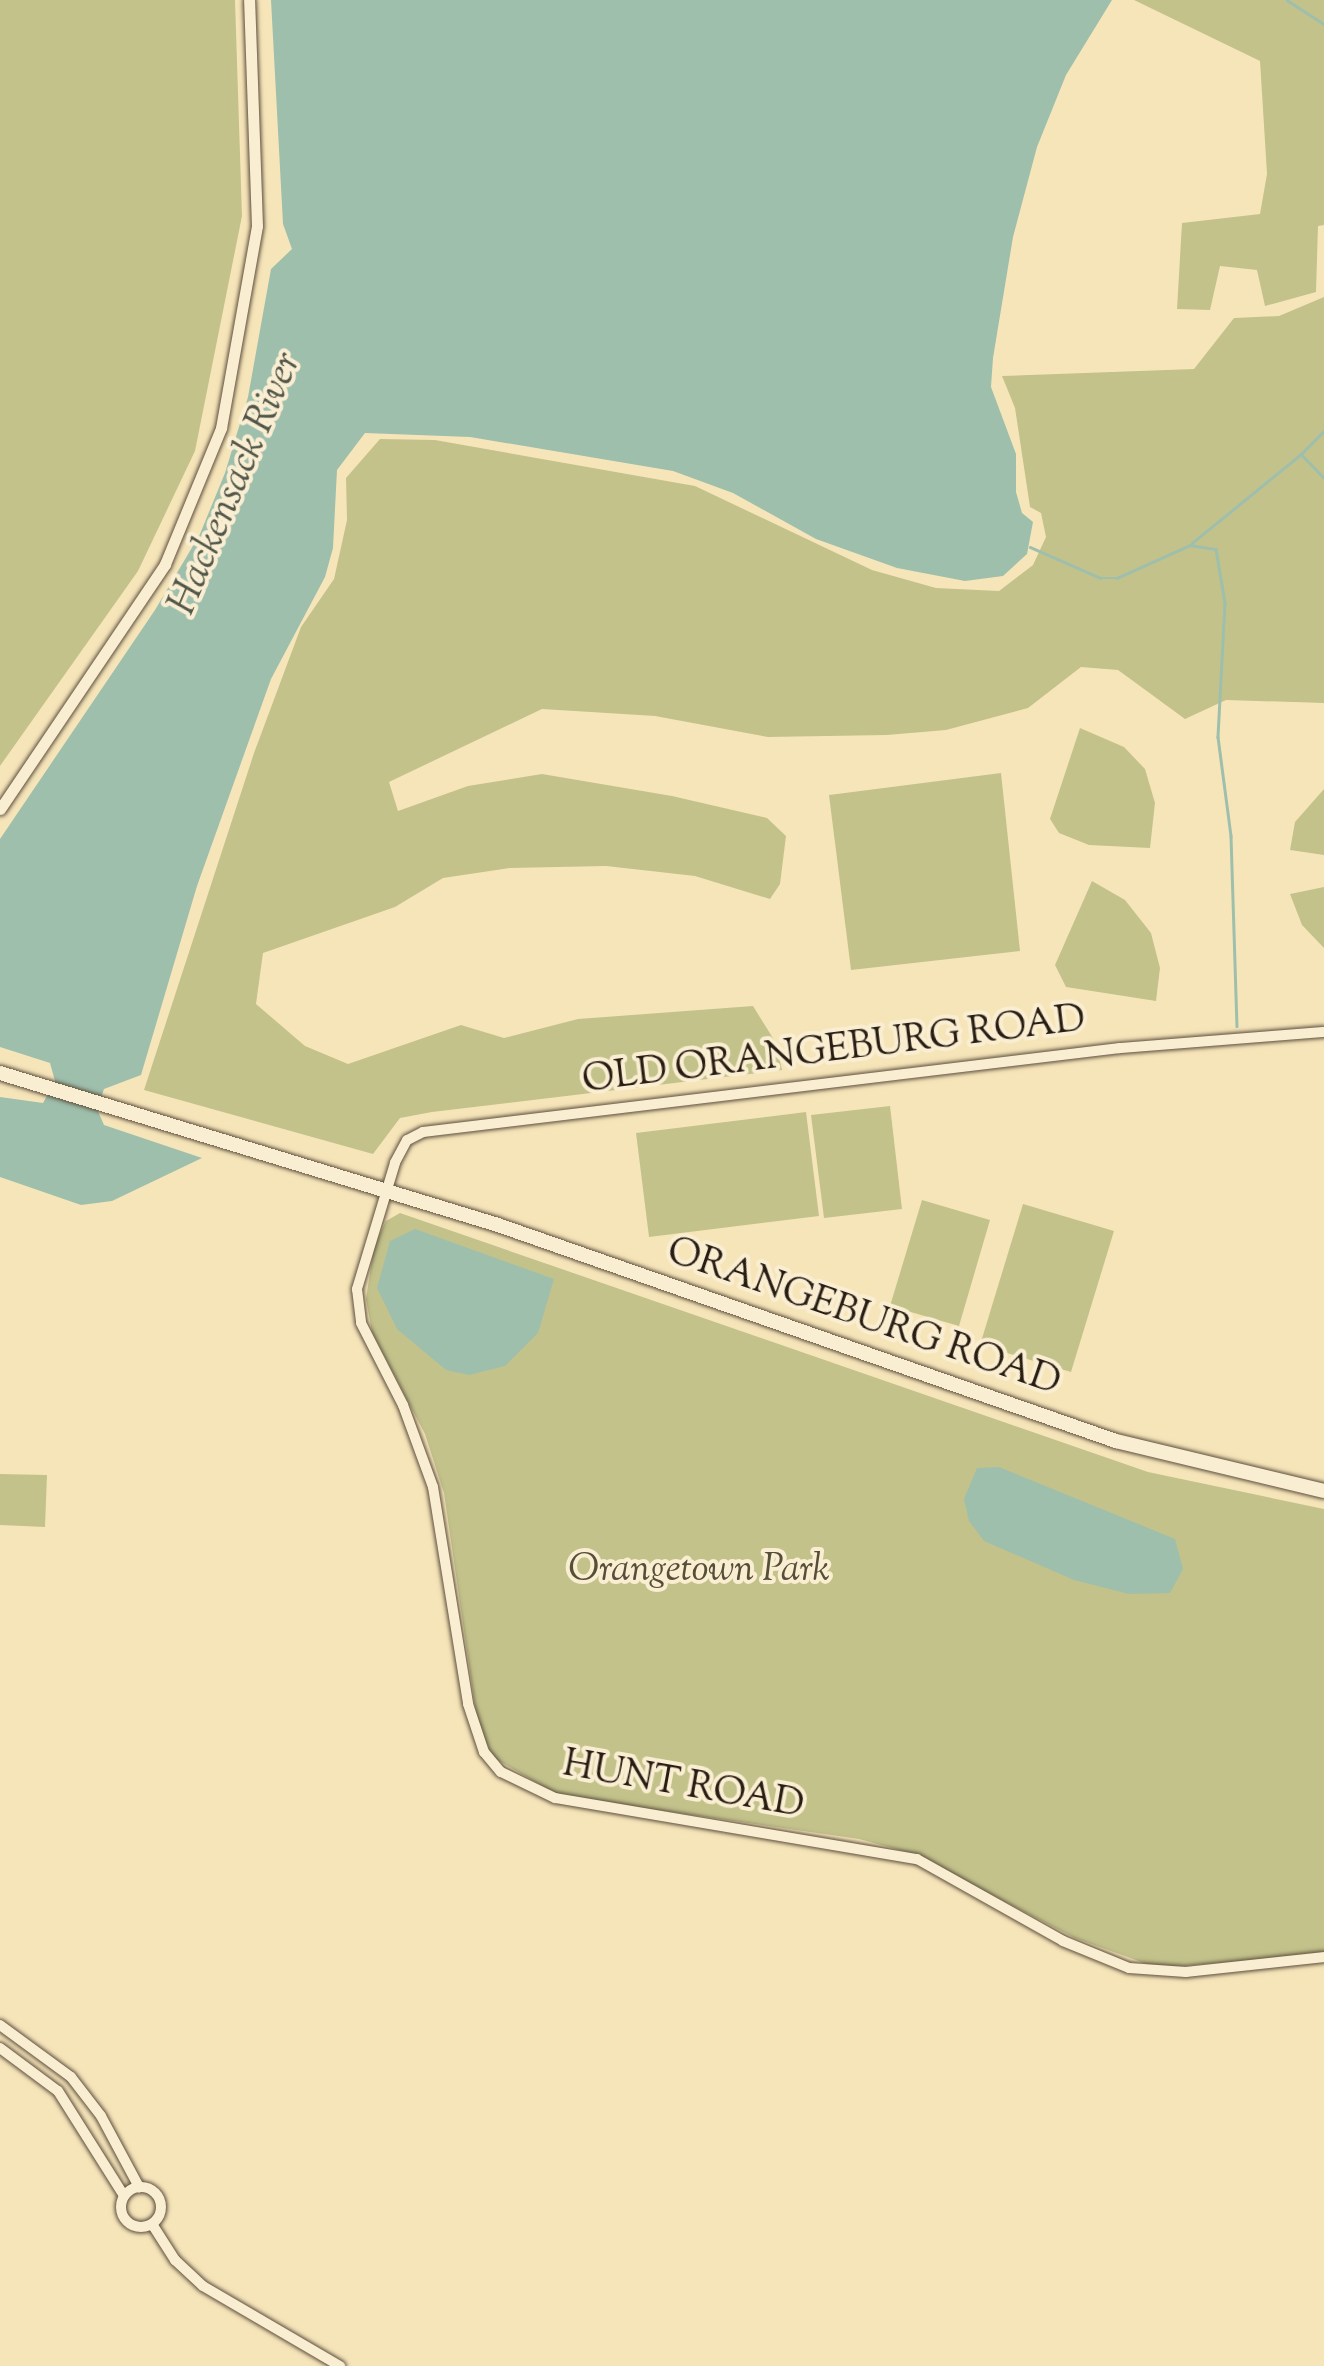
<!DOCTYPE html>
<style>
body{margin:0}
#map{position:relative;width:1324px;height:2366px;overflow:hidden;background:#f7e5ba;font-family:"Sorts Mill Goudy",serif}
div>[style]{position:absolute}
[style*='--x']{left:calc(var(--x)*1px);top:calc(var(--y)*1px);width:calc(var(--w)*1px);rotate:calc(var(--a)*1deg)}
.green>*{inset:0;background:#c3c28b}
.water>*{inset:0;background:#9ebfac}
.stream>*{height:2.5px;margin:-1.25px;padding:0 1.25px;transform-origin:1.25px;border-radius:1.25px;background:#9ebfac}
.roads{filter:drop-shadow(0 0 2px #5c4f3d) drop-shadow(0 0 2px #5c4f3d)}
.minor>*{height:10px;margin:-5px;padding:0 5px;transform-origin:5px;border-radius:5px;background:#faeed2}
.minor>.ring{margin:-5px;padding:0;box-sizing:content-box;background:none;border:10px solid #faeed2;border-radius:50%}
.tertiary>*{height:11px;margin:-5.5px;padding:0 5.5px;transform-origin:5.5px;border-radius:5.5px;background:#faeed2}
.secondary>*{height:14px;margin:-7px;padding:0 7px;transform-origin:7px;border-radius:7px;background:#faeed2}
span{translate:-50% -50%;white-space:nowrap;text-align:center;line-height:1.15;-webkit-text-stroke:8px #faeed2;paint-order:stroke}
.street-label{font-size:38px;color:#281d13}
.park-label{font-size:38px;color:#564f37;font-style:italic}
.water-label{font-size:40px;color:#515649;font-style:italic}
</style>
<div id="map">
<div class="green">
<i style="clip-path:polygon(0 0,235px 0,242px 216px,195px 451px,138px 571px,0 766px)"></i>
<i style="clip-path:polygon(1134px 0,1324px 0,1324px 225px,1318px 226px,1316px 292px,1265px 306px,1257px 270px,1220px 266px,1210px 310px,1177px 309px,1182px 223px,1260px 214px,1267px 174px,1260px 61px)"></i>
<i style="clip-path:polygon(1324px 297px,1324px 703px,1226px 700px,1185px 719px,1118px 670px,1081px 667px,1028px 708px,946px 730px,887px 735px,768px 737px,655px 716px,542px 709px,389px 782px,398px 811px,468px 786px,542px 774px,672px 796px,767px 818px,786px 836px,780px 884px,770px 899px,695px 876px,606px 866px,510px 868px,443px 878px,395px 907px,263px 953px,256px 1004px,305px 1046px,348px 1064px,461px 1025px,504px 1038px,578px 1019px,753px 1006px,776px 1043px,782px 1070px,432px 1112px,400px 1118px,373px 1154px,144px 1090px,254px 753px,301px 627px,334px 579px,347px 520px,346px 478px,380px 439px,435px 440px,695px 486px,872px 570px,936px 588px,999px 591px,1033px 565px,1046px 537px,1041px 513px,1030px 507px,1015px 408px,1002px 376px,1194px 369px,1234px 318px,1279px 316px)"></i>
<i style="clip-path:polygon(1080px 728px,1124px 747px,1145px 769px,1155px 803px,1150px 848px,1089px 845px,1059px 833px,1050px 819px)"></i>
<i style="clip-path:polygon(1001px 773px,1020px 951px,851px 970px,829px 795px)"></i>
<i style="clip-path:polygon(1324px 789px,1324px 855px,1290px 850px,1295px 822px)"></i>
<i style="clip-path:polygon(1092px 881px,1125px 900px,1151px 933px,1160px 968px,1156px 1001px,1066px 987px,1055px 965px)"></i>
<i style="clip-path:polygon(1324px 887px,1324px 948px,1302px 925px,1290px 894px)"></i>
<i style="clip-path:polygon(890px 1106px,902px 1209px,824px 1218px,811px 1115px)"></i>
<i style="clip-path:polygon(806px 1112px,819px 1216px,649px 1237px,636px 1133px)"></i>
<i style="clip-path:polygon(922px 1200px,990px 1220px,959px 1326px,890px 1306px)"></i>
<i style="clip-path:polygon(1023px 1204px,1114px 1231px,1071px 1372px,980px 1345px)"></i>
<i style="clip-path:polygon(400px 1213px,1148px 1472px,1324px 1509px,1324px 1954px,1158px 1968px,1075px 1938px,911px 1853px,859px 1839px,560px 1796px,494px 1758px,478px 1726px,444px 1493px,425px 1434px,372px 1332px,366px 1299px,374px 1247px,386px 1221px)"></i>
<i style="clip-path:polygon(0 1474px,47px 1475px,45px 1527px,0 1525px)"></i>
</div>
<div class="water">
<i style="clip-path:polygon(271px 0,1112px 0,1066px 75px,1037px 147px,1013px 237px,993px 358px,991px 387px,1016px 454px,1016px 492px,1022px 513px,1033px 522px,1027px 554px,1003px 576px,965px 581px,897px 568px,816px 539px,733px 493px,673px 471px,470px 437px,365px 433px,337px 470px,333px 548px,325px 577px,271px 679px,197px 886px,141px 1075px,104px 1089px,97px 1109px,104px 1125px,202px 1158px,112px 1201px,81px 1205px,0 1177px,0 1097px,43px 1103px,55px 1081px,50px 1063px,0 1047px,0 839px,155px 610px,200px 534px,225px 473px,248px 397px,271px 269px,292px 249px,283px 224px)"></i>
<i style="clip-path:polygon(415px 1229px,554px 1279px,538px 1333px,505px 1366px,469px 1375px,446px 1370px,397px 1329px,377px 1288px,390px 1241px)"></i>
<i style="clip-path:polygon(999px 1467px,1175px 1539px,1183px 1569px,1170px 1593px,1129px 1594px,1074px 1580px,984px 1541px,969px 1521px,964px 1499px,977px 1468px)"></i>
</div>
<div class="stream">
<i style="--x:1287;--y:0;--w:44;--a:33"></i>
<i style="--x:1301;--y:454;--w:33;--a:-45"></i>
<i style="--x:1192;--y:543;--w:141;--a:-39.2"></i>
<i style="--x:1301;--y:454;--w:33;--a:46"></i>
<i style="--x:1030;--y:547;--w:77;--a:23.6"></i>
<i style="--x:1101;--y:578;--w:16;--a:0"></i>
<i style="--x:1117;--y:578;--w:80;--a:-24.3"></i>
<i style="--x:1190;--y:545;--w:26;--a:9"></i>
<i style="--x:1216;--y:549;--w:55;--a:80.5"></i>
<i style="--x:1225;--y:603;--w:134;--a:93"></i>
<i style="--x:1218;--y:737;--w:100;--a:82.5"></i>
<i style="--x:1231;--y:836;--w:190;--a:88.2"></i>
</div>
<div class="roads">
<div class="minor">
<i style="--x:1324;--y:1032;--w:205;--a:175.5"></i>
<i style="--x:1120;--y:1048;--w:702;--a:173.13"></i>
<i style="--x:423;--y:1132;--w:18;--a:153"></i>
<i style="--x:407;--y:1140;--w:26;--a:118"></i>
<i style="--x:395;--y:1163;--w:132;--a:106.8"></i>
<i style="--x:357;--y:1289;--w:34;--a:83"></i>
<i style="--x:361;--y:1323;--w:92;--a:62.9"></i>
<i style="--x:403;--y:1405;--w:87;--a:69.9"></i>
<i style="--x:433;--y:1487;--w:220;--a:80.8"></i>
<i style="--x:468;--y:1704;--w:51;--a:71.6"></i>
<i style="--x:484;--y:1752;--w:26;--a:50"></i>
<i style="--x:501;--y:1772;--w:60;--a:25.7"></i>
<i style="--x:555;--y:1798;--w:367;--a:9.6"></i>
<i style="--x:917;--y:1859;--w:167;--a:29.3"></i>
<i style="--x:1063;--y:1941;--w:71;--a:22.2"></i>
<i style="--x:1129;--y:1968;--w:57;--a:4"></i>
<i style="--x:1186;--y:1972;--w:139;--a:-6.2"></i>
<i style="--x:0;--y:2025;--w:88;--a:36.2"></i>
<i style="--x:71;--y:2077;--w:49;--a:52.4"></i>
<i style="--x:101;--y:2116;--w:81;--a:61.8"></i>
<i style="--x:0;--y:2048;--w:72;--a:36.6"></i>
<i style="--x:58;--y:2091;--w:124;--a:57.8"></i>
<i class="ring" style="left:121px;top:2187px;width:30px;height:30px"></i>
<i style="--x:152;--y:2224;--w:43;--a:57.4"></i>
<i style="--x:175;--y:2260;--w:38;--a:43"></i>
<i style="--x:203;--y:2286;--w:159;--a:30.3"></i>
</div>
<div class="tertiary">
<i style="--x:0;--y:809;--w:295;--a:-56"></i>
<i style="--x:165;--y:564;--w:147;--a:-67.6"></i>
<i style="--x:221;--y:428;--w:205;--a:-79.9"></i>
<i style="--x:257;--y:226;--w:226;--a:-92"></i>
</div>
<div class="secondary">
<i style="--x:0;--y:1073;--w:521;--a:16.97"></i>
<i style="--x:498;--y:1225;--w:655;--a:19.27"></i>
<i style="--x:1116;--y:1441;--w:214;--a:13.5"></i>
</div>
</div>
<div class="street-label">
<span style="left:834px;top:1052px;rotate:-7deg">OLD ORANGEBURG ROAD</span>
<span style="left:863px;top:1319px;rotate:19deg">ORANGEBURG ROAD</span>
<span style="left:683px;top:1787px;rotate:10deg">HUNT ROAD</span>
</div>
<div class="park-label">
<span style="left:699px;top:1572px">Orangetown Park</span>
</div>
<div class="water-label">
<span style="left:237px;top:484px;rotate:-67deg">Hackensack River</span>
</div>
</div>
